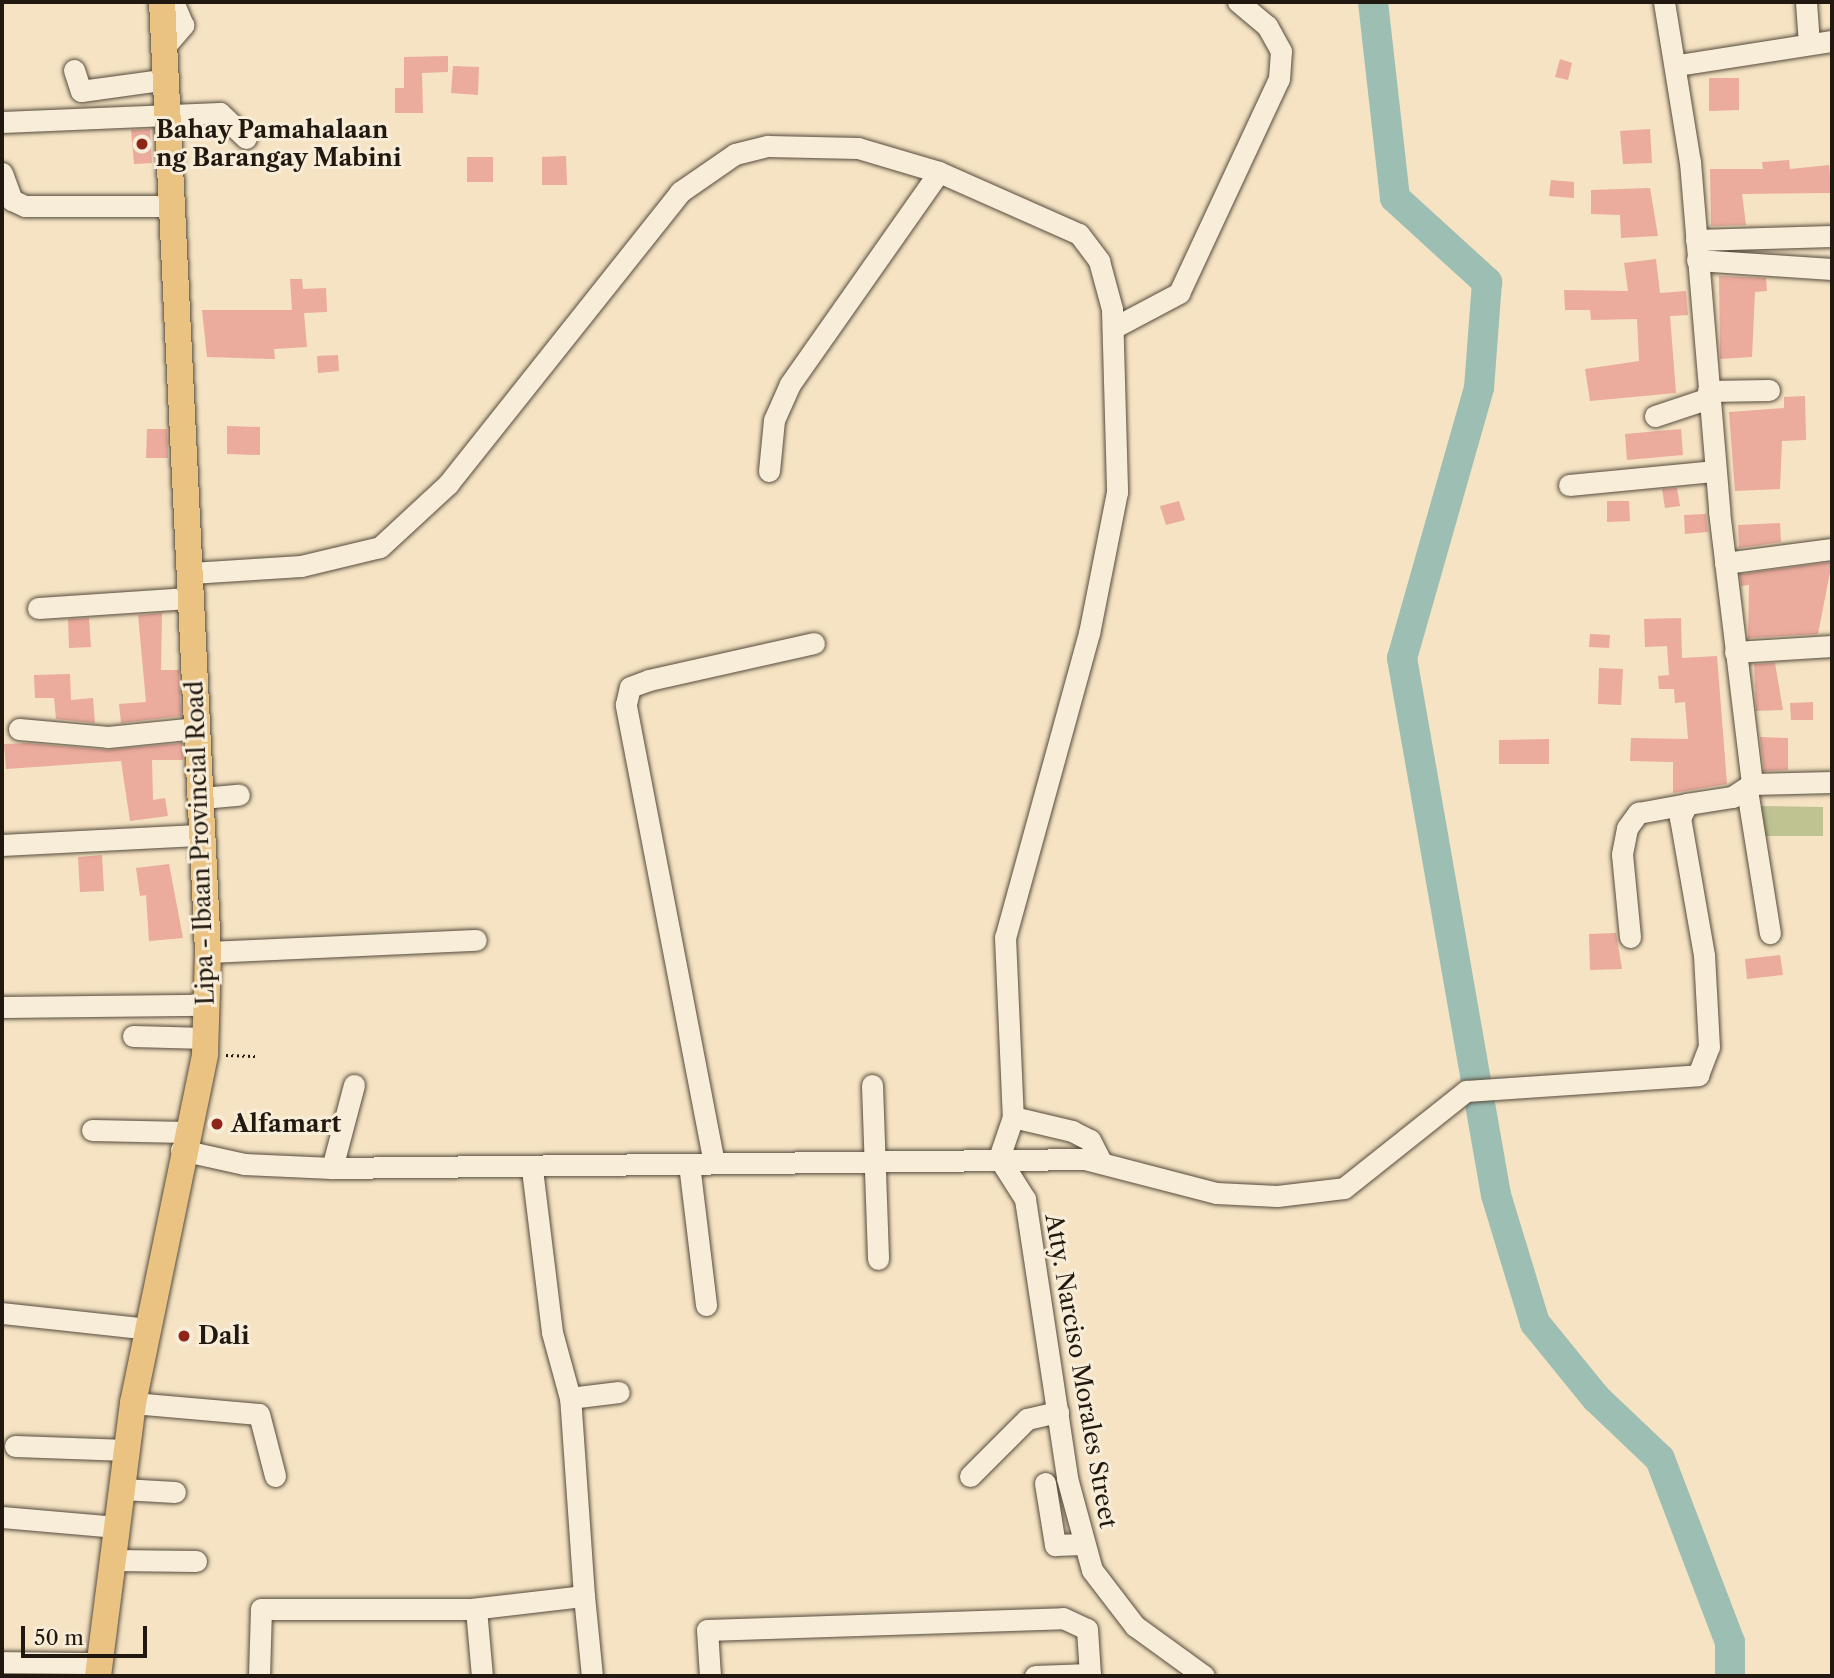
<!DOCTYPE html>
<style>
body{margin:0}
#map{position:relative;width:1834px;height:1678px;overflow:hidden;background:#f5e3c3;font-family:"Libre Caslon Text",serif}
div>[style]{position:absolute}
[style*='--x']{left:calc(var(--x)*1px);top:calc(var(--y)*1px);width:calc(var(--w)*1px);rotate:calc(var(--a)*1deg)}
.green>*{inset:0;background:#bfc392}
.river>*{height:30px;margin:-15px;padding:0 15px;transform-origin:15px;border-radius:15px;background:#9cbeb3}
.building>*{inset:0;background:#ebab9d}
.path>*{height:2.5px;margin-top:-1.25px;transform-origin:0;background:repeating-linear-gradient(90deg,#211910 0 2px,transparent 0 5.5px)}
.roads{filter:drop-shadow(0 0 2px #564c3d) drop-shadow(0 0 2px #564c3d)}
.minor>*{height:21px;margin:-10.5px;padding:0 10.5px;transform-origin:10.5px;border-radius:10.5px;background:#f8edd8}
.major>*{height:26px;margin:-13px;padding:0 13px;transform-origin:13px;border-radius:13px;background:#eac282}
.dots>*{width:19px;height:19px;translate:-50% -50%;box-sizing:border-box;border:4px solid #f8edd8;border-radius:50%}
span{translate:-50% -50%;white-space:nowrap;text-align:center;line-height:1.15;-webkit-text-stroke:6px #f8edd8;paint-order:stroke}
.poi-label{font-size:24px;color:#211910;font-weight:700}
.left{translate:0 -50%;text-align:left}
.street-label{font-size:24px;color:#211910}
.frame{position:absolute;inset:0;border:4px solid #211910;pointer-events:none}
.scale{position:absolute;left:21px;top:1626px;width:126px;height:32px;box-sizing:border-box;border:4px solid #211910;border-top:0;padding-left:9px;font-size:21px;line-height:24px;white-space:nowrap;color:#211910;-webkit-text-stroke:5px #f8edd8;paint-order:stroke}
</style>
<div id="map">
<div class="green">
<i style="clip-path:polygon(1760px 806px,1823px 807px,1823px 836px,1760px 836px)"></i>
</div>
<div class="river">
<i style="--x:1373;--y:2;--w:197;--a:83.6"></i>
<i style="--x:1395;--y:198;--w:125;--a:42.4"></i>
<i style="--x:1487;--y:282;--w:106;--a:94.3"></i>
<i style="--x:1479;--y:388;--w:281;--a:105.9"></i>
<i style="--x:1402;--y:658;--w:545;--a:80.07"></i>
<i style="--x:1496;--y:1195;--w:134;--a:73.1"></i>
<i style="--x:1535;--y:1323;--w:97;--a:50.9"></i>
<i style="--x:1596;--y:1398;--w:88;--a:43.6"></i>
<i style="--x:1660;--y:1459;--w:196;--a:69.1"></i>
<i style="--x:1730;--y:1642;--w:34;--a:90"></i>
</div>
<div class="building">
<i style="clip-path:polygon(448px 56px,448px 72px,422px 73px,423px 113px,395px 113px,395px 88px,404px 88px,404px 57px)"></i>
<i style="clip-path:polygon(1560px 59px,1572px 63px,1568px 80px,1555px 77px)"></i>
<i style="clip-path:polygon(453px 66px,479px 67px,478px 95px,451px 93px)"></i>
<i style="clip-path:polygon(1709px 78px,1739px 78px,1739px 110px,1709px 111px)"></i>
<i style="clip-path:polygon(150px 129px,152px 163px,134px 164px,131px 130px)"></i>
<i style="clip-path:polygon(1650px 129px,1652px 163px,1623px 164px,1620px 131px)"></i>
<i style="clip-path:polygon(566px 156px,567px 185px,542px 185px,542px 157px)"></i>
<i style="clip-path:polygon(467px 157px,493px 157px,493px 182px,467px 182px)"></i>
<i style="clip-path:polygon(1789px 160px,1790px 169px,1829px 165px,1832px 193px,1742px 194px,1746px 225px,1711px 226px,1710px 169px,1763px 169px,1762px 162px)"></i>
<i style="clip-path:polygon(1551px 180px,1574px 182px,1574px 198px,1549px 196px)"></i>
<i style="clip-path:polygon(1650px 188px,1658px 236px,1621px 238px,1620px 215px,1591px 214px,1591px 190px)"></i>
<i style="clip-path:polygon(1656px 259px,1660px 293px,1686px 291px,1688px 315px,1670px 316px,1676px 393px,1590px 401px,1585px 369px,1639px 361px,1637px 319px,1591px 320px,1590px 310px,1565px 310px,1564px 290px,1628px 291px,1624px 263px)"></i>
<i style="clip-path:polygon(1719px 276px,1766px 278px,1767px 291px,1755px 292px,1752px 357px,1720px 359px)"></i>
<i style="clip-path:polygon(290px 279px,302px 279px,303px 289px,326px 288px,327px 312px,304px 313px,307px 347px,274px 349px,275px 359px,207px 357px,202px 310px,292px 310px)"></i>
<i style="clip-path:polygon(338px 355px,339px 371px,318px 373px,317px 356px)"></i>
<i style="clip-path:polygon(1805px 396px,1806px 440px,1782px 441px,1780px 489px,1735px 491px,1729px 412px,1784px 408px,1784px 397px)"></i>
<i style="clip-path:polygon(227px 426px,260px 427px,260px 455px,227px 454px)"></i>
<i style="clip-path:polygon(147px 429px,167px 429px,168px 458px,146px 458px)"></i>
<i style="clip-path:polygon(1681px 429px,1683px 455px,1627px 460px,1625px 434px)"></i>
<i style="clip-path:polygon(1677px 488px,1680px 506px,1665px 508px,1662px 489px)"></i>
<i style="clip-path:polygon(1179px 501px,1185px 520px,1166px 525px,1160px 506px)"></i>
<i style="clip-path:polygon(1607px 501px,1629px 501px,1630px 521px,1607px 522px)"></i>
<i style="clip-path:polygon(1706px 514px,1708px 532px,1685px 534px,1684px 515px)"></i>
<i style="clip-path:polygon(1780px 523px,1781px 542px,1739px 548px,1738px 525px)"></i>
<i style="clip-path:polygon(1832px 562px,1818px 634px,1748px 638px,1749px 585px,1741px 586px,1740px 574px)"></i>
<i style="clip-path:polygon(162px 613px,161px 670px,179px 670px,181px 716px,121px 723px,119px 704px,146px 702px,138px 615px)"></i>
<i style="clip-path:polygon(89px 618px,91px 647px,69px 648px,68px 619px)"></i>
<i style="clip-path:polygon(1681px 618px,1682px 658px,1717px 656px,1727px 784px,1673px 793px,1673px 762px,1630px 761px,1631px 738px,1688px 739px,1685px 702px,1675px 703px,1674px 689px,1659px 689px,1658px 676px,1669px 675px,1667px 646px,1645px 647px,1644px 619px)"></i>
<i style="clip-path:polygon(1590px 634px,1610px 635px,1609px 648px,1589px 647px)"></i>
<i style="clip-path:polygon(1775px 663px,1783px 710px,1756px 711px,1754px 664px)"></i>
<i style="clip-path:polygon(1599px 668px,1623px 669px,1621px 705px,1598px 704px)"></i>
<i style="clip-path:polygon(70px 674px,71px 700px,93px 698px,95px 723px,56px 719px,54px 698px,35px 698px,34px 675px)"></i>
<i style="clip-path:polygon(1813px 702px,1813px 720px,1791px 720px,1790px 703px)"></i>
<i style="clip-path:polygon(1760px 737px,1788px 738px,1788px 770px,1764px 771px)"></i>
<i style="clip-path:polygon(1549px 739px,1549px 764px,1499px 764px,1499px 740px)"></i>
<i style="clip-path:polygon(27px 743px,107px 750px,182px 743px,183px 760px,152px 760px,153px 800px,165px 798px,168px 816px,130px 821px,121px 761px,6px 769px,4px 744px)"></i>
<i style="clip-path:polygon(102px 855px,104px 891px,80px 892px,78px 857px)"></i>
<i style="clip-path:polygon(169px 864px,183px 938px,149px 941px,146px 895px,140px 896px,136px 868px)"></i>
<i style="clip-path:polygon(1616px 933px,1622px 969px,1590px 970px,1589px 934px)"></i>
<i style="clip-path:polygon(1780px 955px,1783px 975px,1747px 979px,1745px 959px)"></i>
</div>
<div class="path">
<i style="--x:226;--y:1055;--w:29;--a:2"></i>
</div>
<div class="roads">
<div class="minor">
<i style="--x:1664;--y:2;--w:162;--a:80.8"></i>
<i style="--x:1690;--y:162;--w:350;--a:85.2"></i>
<i style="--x:1719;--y:511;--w:275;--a:83.1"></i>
<i style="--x:1806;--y:2;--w:42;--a:85.9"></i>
<i style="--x:165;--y:46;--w:28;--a:-49"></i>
<i style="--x:183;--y:25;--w:25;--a:-113"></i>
<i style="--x:1678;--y:65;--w:156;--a:-8.9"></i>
<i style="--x:74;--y:70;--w:22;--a:72"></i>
<i style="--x:81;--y:91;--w:87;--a:-7.9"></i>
<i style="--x:2;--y:122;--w:218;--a:-2.4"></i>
<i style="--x:220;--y:113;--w:36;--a:44"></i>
<i style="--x:2;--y:173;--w:29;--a:70"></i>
<i style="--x:12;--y:200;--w:14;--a:25"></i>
<i style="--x:25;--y:206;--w:149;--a:0"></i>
<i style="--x:1696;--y:240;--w:136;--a:-1.7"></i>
<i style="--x:1697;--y:260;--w:135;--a:3.8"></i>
<i style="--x:1113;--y:328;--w:75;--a:-27.9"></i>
<i style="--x:1179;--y:293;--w:236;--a:-65"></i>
<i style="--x:1279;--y:79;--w:28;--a:-86"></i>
<i style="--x:1281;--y:51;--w:29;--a:-119"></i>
<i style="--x:1267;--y:26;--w:38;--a:-140"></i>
<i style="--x:1708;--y:391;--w:61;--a:-0.9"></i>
<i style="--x:1655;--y:416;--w:57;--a:-18.4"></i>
<i style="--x:769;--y:471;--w:51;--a:-84.4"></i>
<i style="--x:774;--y:420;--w:39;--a:-66"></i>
<i style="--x:790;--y:384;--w:259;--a:-54.9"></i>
<i style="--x:1569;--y:485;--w:147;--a:-5.5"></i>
<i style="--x:1725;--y:563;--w:108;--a:-7.5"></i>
<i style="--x:191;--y:573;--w:110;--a:-3.6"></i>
<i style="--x:301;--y:566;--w:81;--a:-13.5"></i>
<i style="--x:380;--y:547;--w:93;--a:-42.8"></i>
<i style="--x:448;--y:484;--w:373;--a:-51.5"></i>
<i style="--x:680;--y:192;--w:67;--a:-34.6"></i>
<i style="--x:735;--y:154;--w:34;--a:-14"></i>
<i style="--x:768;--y:146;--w:90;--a:1.3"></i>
<i style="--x:858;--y:148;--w:84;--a:16.5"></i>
<i style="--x:939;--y:172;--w:153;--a:23.9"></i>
<i style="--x:1079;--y:234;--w:34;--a:53"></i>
<i style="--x:1099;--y:261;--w:50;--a:74.8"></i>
<i style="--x:1112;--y:309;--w:183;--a:88.4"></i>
<i style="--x:1117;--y:492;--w:144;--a:101.2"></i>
<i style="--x:1089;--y:633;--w:315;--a:105.4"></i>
<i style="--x:1005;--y:937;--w:180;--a:87.5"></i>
<i style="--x:1013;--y:1117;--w:43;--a:108.9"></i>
<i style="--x:38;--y:608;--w:151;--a:-3.8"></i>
<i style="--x:1735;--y:652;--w:97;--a:-3.5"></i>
<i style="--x:19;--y:729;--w:89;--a:5.1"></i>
<i style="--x:108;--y:737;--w:89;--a:-5.8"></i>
<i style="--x:1747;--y:790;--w:145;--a:80.9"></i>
<i style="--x:201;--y:798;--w:38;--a:-5"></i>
<i style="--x:2;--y:845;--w:200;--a:-2.9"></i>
<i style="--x:1630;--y:937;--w:83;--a:-95.5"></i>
<i style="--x:1622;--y:854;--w:26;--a:-79"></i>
<i style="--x:1627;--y:828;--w:19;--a:-54"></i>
<i style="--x:1638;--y:813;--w:50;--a:-10.4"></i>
<i style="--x:208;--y:952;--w:268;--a:-2.6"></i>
<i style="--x:2;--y:1007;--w:204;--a:-0.6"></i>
<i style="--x:133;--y:1036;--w:73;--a:1.6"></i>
<i style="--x:872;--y:1085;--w:174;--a:88"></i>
<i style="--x:1013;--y:1117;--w:61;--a:13.3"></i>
<i style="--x:1072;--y:1131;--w:20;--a:27"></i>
<i style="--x:1090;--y:1140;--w:25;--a:63"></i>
<i style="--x:92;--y:1130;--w:94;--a:1.2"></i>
<i style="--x:181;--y:1150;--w:65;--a:12.5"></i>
<i style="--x:244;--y:1164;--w:88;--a:2.6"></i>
<i style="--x:332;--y:1168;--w:753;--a:-0.68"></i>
<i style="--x:1085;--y:1159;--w:135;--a:14.5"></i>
<i style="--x:1216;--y:1193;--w:61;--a:2.8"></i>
<i style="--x:1277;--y:1196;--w:67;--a:-6.8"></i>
<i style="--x:1344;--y:1188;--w:156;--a:-38.5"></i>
<i style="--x:1466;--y:1091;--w:233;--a:-3.9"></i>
<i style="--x:1698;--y:1075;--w:30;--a:-69"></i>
<i style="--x:1709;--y:1047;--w:92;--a:-93.1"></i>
<i style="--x:1704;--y:955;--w:139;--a:-99.9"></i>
<i style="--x:1680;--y:818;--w:16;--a:-63"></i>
<i style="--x:1687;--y:804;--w:46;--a:-8.8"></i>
<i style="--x:1732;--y:797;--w:24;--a:-33"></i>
<i style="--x:1752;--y:784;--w:80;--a:-1.4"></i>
<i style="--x:999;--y:1158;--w:49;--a:57.6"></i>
<i style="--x:1025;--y:1199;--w:282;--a:81.4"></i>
<i style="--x:1067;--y:1478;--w:95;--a:74.8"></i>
<i style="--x:1092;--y:1570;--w:71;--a:52.5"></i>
<i style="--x:1135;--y:1626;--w:85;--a:35.9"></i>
<i style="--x:714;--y:1163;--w:467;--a:-100.9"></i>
<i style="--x:626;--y:704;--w:17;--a:-77"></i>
<i style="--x:630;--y:687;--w:20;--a:-20"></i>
<i style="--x:649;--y:680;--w:169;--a:-12.6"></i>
<i style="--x:689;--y:1164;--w:142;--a:83.1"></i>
<i style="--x:332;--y:1168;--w:86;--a:-75.2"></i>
<i style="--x:2;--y:1313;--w:148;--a:6.2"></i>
<i style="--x:570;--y:1398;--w:49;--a:-7"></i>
<i style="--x:133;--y:1403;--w:126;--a:5"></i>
<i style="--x:259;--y:1414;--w:64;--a:75.5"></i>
<i style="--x:15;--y:1446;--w:112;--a:2"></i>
<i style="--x:970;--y:1476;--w:81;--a:-45"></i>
<i style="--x:1027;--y:1419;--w:32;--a:-13"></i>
<i style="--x:1045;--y:1483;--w:63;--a:80.8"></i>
<i style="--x:1055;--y:1545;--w:28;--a:-2"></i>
<i style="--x:122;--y:1489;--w:53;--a:3.2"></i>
<i style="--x:2;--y:1517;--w:115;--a:5"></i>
<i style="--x:113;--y:1560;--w:83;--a:0.7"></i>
<i style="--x:584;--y:1596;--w:80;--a:84.3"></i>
<i style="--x:476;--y:1609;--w:67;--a:84.9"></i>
<i style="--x:2;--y:1662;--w:98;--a:0.6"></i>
<i style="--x:259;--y:1676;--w:67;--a:-88.3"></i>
<i style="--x:261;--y:1609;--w:210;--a:0"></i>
<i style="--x:471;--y:1609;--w:114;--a:-6.6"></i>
<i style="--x:584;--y:1596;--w:198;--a:-94"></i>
<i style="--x:570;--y:1398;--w:68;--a:-105.3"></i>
<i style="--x:552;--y:1332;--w:165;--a:-97"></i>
<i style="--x:710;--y:1676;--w:46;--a:-93.7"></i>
<i style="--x:707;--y:1630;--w:356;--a:-1.9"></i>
<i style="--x:1063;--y:1618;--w:26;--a:25"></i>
<i style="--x:1087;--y:1629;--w:47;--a:86.3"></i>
<i style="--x:1035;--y:1676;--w:55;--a:-2.1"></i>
</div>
<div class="major">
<i style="--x:98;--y:1676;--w:275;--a:-82.7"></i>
<i style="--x:133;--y:1403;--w:356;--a:-78.3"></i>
<i style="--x:205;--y:1054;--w:102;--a:-88.3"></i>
<i style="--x:208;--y:952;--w:951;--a:-92.77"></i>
</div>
</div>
<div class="dots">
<i style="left:142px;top:144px;background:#8f2418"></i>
<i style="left:217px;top:1124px;background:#8f2418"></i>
<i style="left:184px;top:1336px;background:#8f2418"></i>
</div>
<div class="poi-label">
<span class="left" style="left:156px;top:144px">Bahay Pamahalaan<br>ng Barangay Mabini</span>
<span class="left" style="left:231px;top:1124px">Alfamart</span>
<span class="left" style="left:198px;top:1336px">Dali</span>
</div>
<div class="street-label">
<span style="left:200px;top:843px;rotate:-92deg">Lipa - Ibaan Provincial Road</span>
<span style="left:1081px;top:1371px;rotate:80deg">Atty. Narciso Morales Street</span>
</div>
<div class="frame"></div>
<div class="scale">50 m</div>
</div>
